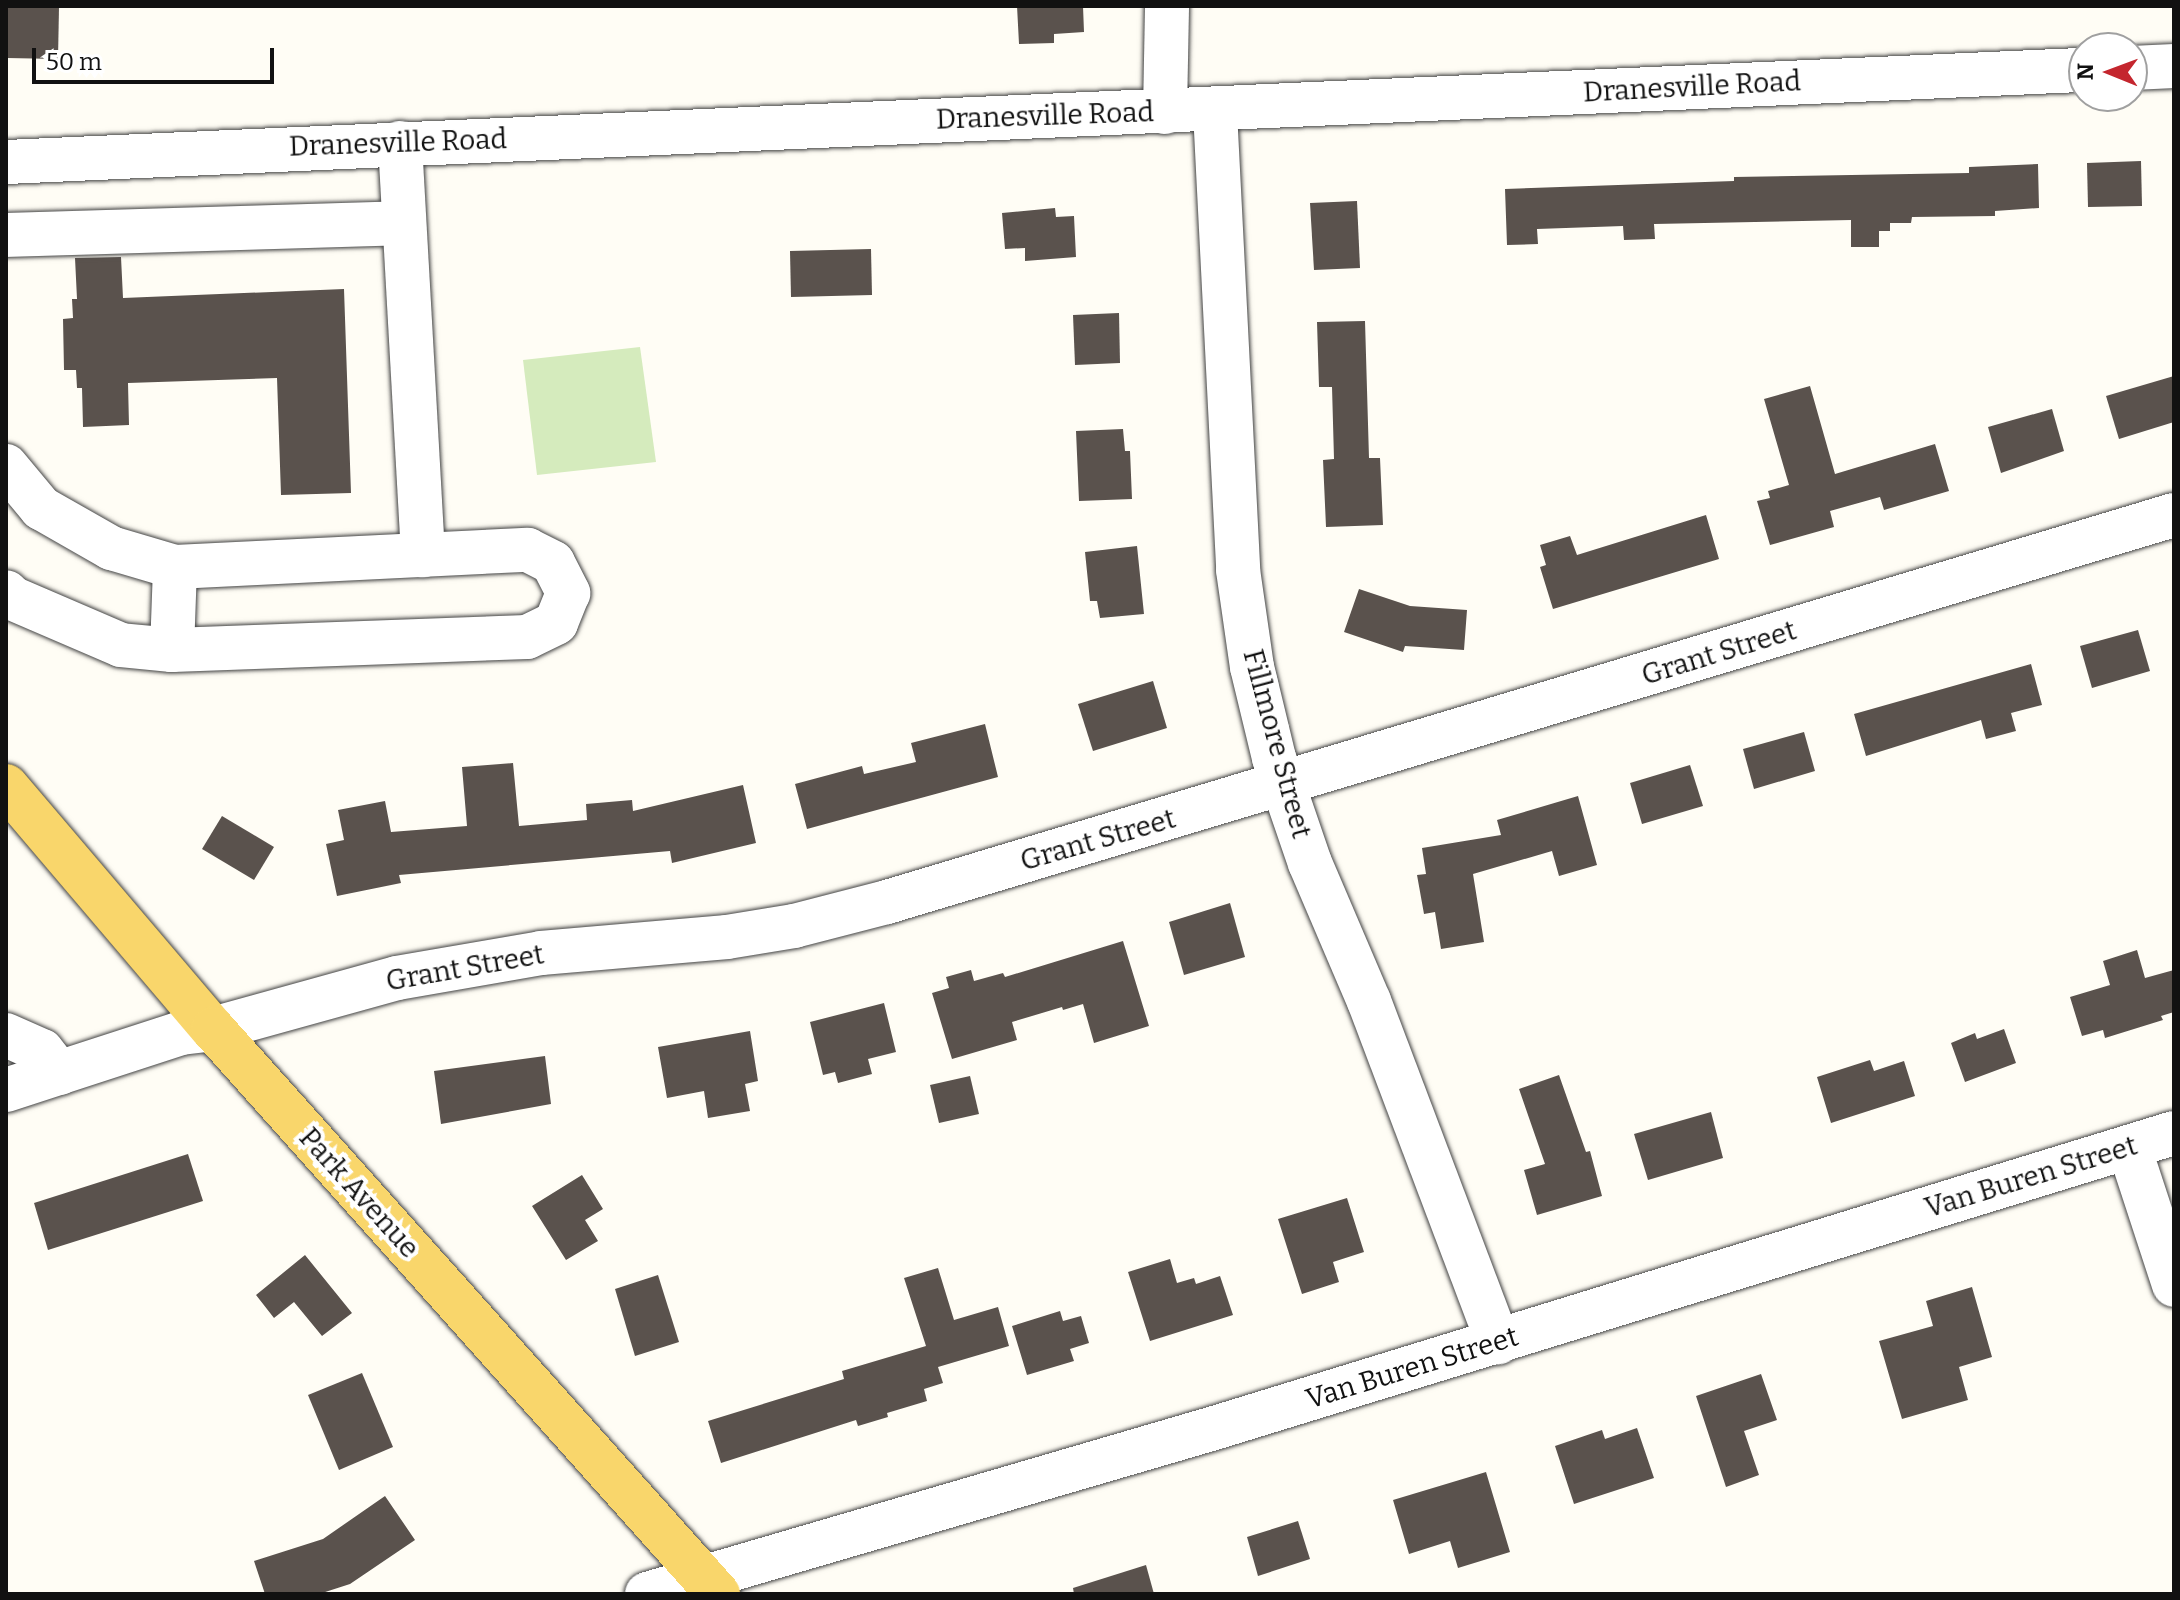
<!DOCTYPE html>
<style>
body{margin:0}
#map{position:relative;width:2180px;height:1600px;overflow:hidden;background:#fffdf5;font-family:Bitter,serif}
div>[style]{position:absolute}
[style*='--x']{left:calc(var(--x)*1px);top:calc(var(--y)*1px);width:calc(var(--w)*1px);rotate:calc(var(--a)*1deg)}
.green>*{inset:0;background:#d5ebbd}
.building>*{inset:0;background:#5a524d}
.roads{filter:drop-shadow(0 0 2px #444) drop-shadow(0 0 2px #444)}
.minor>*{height:44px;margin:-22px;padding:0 22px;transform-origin:22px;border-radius:22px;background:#fff}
.major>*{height:44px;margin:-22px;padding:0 22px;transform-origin:22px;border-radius:22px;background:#f9d66b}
span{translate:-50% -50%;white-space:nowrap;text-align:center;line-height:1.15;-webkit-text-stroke:8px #fff;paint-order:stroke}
.street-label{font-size:28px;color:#111}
.frame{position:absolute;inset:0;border:8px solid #111;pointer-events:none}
.north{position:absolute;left:2068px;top:32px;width:80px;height:80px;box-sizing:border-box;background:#fff;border:2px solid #a0a0a0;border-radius:50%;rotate:271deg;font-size:22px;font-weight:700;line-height:32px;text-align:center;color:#111}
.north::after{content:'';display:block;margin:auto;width:28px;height:36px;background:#c4262e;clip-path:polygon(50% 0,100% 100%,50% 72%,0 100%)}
.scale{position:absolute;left:32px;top:48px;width:242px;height:36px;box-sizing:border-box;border:4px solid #111;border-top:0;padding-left:10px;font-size:24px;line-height:28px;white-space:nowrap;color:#111;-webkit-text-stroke:6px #fff;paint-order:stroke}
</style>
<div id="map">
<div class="green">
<i style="clip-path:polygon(640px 347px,656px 462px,537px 475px,523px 360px)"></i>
</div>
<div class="building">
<i style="clip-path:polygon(8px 6px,59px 7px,58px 59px,7px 58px)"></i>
<i style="clip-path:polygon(1017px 6px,1083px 6px,1084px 32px,1054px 34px,1054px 43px,1019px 44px)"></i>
<i style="clip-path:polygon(2141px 161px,2142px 206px,2088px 207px,2087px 163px)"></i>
<i style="clip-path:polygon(2038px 164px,2039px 208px,1995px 211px,1995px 216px,1912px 217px,1911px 223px,1890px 223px,1890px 231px,1879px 231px,1879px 247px,1851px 247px,1851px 220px,1654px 224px,1655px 239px,1624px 240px,1623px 226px,1537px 229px,1538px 244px,1507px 245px,1505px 189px,1734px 181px,1734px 177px,1969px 173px,1969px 167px)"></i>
<i style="clip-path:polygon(1357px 201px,1360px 268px,1314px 270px,1310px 203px)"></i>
<i style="clip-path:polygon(1055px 208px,1056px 217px,1074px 216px,1076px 257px,1025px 261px,1025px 248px,1005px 249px,1002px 213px)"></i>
<i style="clip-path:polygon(871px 249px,872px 295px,791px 297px,790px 251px)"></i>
<i style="clip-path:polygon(121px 257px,123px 298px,344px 289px,351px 493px,281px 495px,277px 378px,128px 383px,129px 425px,83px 427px,82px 388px,77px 388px,76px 370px,64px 370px,63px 319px,73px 318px,72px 299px,77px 299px,75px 258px)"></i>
<i style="clip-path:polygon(1119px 313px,1120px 363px,1075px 365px,1073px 315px)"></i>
<i style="clip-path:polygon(1365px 321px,1369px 458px,1380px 458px,1383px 525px,1326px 527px,1323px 460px,1334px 459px,1332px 387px,1319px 387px,1317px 322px)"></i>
<i style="clip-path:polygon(2174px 376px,2174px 422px,2119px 439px,2106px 396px)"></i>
<i style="clip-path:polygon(1810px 386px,1835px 474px,1935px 444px,1949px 491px,1884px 510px,1880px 497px,1830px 511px,1834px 527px,1770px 545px,1757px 501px,1770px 498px,1768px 491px,1789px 485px,1764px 399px)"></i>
<i style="clip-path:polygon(2052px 409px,2064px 451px,2001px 473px,1988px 427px)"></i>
<i style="clip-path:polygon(1123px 429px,1125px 451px,1130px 451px,1132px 499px,1079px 501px,1076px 431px)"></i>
<i style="clip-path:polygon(1706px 515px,1719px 559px,1553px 609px,1540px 567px,1546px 565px,1540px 545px,1570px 536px,1577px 555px)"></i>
<i style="clip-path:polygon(1137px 546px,1144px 614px,1100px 618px,1097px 601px,1090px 601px,1085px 552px)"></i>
<i style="clip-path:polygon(1359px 589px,1410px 606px,1467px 610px,1464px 650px,1405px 646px,1403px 652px,1344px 632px)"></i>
<i style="clip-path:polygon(2138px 630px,2150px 671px,2092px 688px,2080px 646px)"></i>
<i style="clip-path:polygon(2031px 664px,2042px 705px,2011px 713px,2016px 731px,1986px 739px,1981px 720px,1866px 756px,1854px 714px)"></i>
<i style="clip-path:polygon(1153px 681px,1167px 728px,1093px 751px,1078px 704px)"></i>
<i style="clip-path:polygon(985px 724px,998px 777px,807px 829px,795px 784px,862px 766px,864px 774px,916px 762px,911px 743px)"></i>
<i style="clip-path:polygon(1804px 732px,1815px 771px,1754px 789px,1743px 749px)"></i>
<i style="clip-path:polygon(513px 763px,519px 826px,587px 820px,586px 804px,632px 800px,633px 811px,743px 785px,756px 843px,672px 863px,670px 851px,399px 875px,401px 883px,337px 896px,326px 844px,344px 840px,338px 810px,385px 801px,391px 832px,467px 826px,462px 767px)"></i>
<i style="clip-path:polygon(1690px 765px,1703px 806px,1642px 824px,1630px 783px)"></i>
<i style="clip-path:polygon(1578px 796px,1597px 865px,1559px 876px,1552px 851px,1473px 874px,1484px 942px,1441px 949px,1435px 912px,1424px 914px,1417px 875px,1426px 874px,1422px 848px,1501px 835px,1497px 820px)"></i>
<i style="clip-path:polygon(222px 816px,274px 847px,254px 880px,202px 849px)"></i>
<i style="clip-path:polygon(1230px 903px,1245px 957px,1184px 975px,1169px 922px)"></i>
<i style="clip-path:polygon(1123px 941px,1149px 1026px,1094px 1043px,1083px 1004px,1063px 1010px,1062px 1007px,1012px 1022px,1017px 1040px,952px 1059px,932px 993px,949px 988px,946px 977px,971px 970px,974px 981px,1003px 973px,1005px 977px)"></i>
<i style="clip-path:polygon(2137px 950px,2145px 978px,2174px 970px,2174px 1012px,2161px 1016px,2163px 1020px,2105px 1038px,2103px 1030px,2082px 1036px,2070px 997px,2110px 985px,2103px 961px)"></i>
<i style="clip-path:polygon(884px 1003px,896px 1052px,868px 1059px,872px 1074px,838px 1083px,835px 1072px,823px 1075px,810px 1022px)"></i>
<i style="clip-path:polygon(2004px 1029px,2016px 1063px,1965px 1082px,1951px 1043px,1975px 1033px,1977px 1039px)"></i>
<i style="clip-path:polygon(750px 1031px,758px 1081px,745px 1084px,750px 1111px,708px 1118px,704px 1091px,667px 1098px,658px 1047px)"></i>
<i style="clip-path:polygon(545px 1056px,551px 1104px,441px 1124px,434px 1071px)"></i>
<i style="clip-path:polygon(1870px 1060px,1874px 1071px,1904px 1061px,1915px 1096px,1831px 1123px,1817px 1077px)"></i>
<i style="clip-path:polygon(1559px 1075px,1586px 1152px,1590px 1151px,1602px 1196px,1537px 1215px,1524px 1170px,1545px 1164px,1519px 1089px)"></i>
<i style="clip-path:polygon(970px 1076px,979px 1114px,939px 1123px,930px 1085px)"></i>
<i style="clip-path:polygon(1711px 1112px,1723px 1158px,1648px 1180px,1634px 1134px)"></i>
<i style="clip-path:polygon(188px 1154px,203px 1201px,48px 1250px,34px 1203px)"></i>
<i style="clip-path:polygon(582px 1175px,603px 1209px,585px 1220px,598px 1241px,566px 1260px,532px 1206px)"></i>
<i style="clip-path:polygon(1347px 1198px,1364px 1252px,1333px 1262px,1339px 1282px,1302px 1294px,1278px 1219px)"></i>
<i style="clip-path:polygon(305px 1255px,352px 1313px,322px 1336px,294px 1302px,274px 1318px,256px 1295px)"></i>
<i style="clip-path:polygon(1170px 1259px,1177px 1283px,1194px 1278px,1196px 1284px,1220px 1276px,1233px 1315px,1150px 1341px,1128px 1272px)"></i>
<i style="clip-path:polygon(938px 1268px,954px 1320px,998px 1307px,1009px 1346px,938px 1367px,943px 1383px,924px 1389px,927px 1401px,887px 1413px,888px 1417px,858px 1426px,856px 1420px,721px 1463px,708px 1421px,844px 1379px,842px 1371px,926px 1346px,904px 1278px)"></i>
<i style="clip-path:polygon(658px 1275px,679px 1342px,635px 1356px,615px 1289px)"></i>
<i style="clip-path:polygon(1972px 1287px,1992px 1357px,1959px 1367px,1968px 1400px,1902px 1419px,1879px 1341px,1933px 1326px,1926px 1301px)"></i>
<i style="clip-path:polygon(1060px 1311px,1063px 1321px,1081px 1316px,1089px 1343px,1070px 1349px,1074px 1361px,1027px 1375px,1012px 1326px)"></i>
<i style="clip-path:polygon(362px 1373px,393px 1447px,339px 1470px,308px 1395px)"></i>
<i style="clip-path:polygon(1761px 1374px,1777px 1420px,1744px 1431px,1759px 1475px,1726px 1487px,1696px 1396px)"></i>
<i style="clip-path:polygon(1637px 1428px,1654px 1478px,1574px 1504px,1555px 1446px,1602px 1430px,1605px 1439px)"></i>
<i style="clip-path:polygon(1486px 1472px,1510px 1552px,1458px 1568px,1450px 1541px,1409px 1554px,1393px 1500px)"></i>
<i style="clip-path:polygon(385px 1496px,415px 1540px,350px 1584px,319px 1594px,265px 1594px,254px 1561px,323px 1539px)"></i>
<i style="clip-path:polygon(1298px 1521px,1310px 1559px,1258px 1576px,1247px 1537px)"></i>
<i style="clip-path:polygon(1146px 1565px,1154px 1594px,1074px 1594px,1073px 1588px)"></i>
</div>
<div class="roads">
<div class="minor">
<i style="--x:2132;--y:68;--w:42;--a:-2.7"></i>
<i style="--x:1215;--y:111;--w:460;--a:87.1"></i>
<i style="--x:1238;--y:570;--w:98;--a:81.8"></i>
<i style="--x:1252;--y:667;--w:94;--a:76.4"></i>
<i style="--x:1274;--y:758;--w:111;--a:71.1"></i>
<i style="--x:1310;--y:863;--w:150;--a:66.9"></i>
<i style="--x:1369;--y:1001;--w:365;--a:69.3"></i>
<i style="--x:1165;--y:112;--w:106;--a:-88.9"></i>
<i style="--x:400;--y:143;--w:413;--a:86.8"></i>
<i style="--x:6;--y:162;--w:2080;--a:-2.54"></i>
<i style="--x:6;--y:235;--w:398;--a:-1.7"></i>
<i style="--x:6;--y:466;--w:55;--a:50.2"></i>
<i style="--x:41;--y:508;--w:81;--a:29.7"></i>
<i style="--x:111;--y:548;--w:67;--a:16.5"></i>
<i style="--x:175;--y:567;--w:353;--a:-2.8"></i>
<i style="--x:528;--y:550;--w:28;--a:27"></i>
<i style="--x:553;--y:563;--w:34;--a:63"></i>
<i style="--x:568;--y:593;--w:32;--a:112"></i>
<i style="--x:556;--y:623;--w:32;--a:154"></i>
<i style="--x:527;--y:637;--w:355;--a:177.9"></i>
<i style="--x:172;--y:650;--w:51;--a:-174.4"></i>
<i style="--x:121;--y:645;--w:119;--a:-156.7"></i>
<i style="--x:12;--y:598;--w:8;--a:-135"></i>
<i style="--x:172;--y:650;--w:83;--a:-87.9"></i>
<i style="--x:6;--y:1035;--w:39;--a:24"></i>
<i style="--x:42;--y:1051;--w:28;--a:52"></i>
<i style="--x:6;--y:1090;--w:184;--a:-18"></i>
<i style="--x:181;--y:1033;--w:32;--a:-7"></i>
<i style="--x:213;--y:1029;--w:191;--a:-15.5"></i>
<i style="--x:397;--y:978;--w:146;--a:-9.8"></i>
<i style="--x:541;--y:953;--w:187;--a:-4.9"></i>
<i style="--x:727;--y:937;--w:68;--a:-9.3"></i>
<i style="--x:794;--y:926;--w:96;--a:-14.5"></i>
<i style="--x:887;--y:902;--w:1344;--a:-16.74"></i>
<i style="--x:2129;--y:1147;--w:145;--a:71.9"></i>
<i style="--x:647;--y:1594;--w:588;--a:-16.31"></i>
<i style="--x:1211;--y:1429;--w:1007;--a:-17.09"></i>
</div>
<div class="major">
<i style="--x:6;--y:786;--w:319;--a:49.6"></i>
<i style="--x:213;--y:1029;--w:758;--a:48.21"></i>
</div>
</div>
<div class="street-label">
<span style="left:1692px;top:87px;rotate:-3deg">Dranesville Road</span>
<span style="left:1045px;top:116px;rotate:-2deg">Dranesville Road</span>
<span style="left:398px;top:143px;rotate:-2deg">Dranesville Road</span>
<span style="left:1719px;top:653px;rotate:-17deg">Grant Street</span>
<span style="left:1277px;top:744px;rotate:75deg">Fillmore Street</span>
<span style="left:1098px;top:840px;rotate:-16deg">Grant Street</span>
<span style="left:465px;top:968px;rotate:-10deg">Grant Street</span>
<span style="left:2031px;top:1177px;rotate:-17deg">Van Buren Street</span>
<span style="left:359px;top:1193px;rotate:48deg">Park Avenue</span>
<span style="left:1412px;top:1368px;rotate:-17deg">Van Buren Street</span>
</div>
<div class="frame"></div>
<div class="north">N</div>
<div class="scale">50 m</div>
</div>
